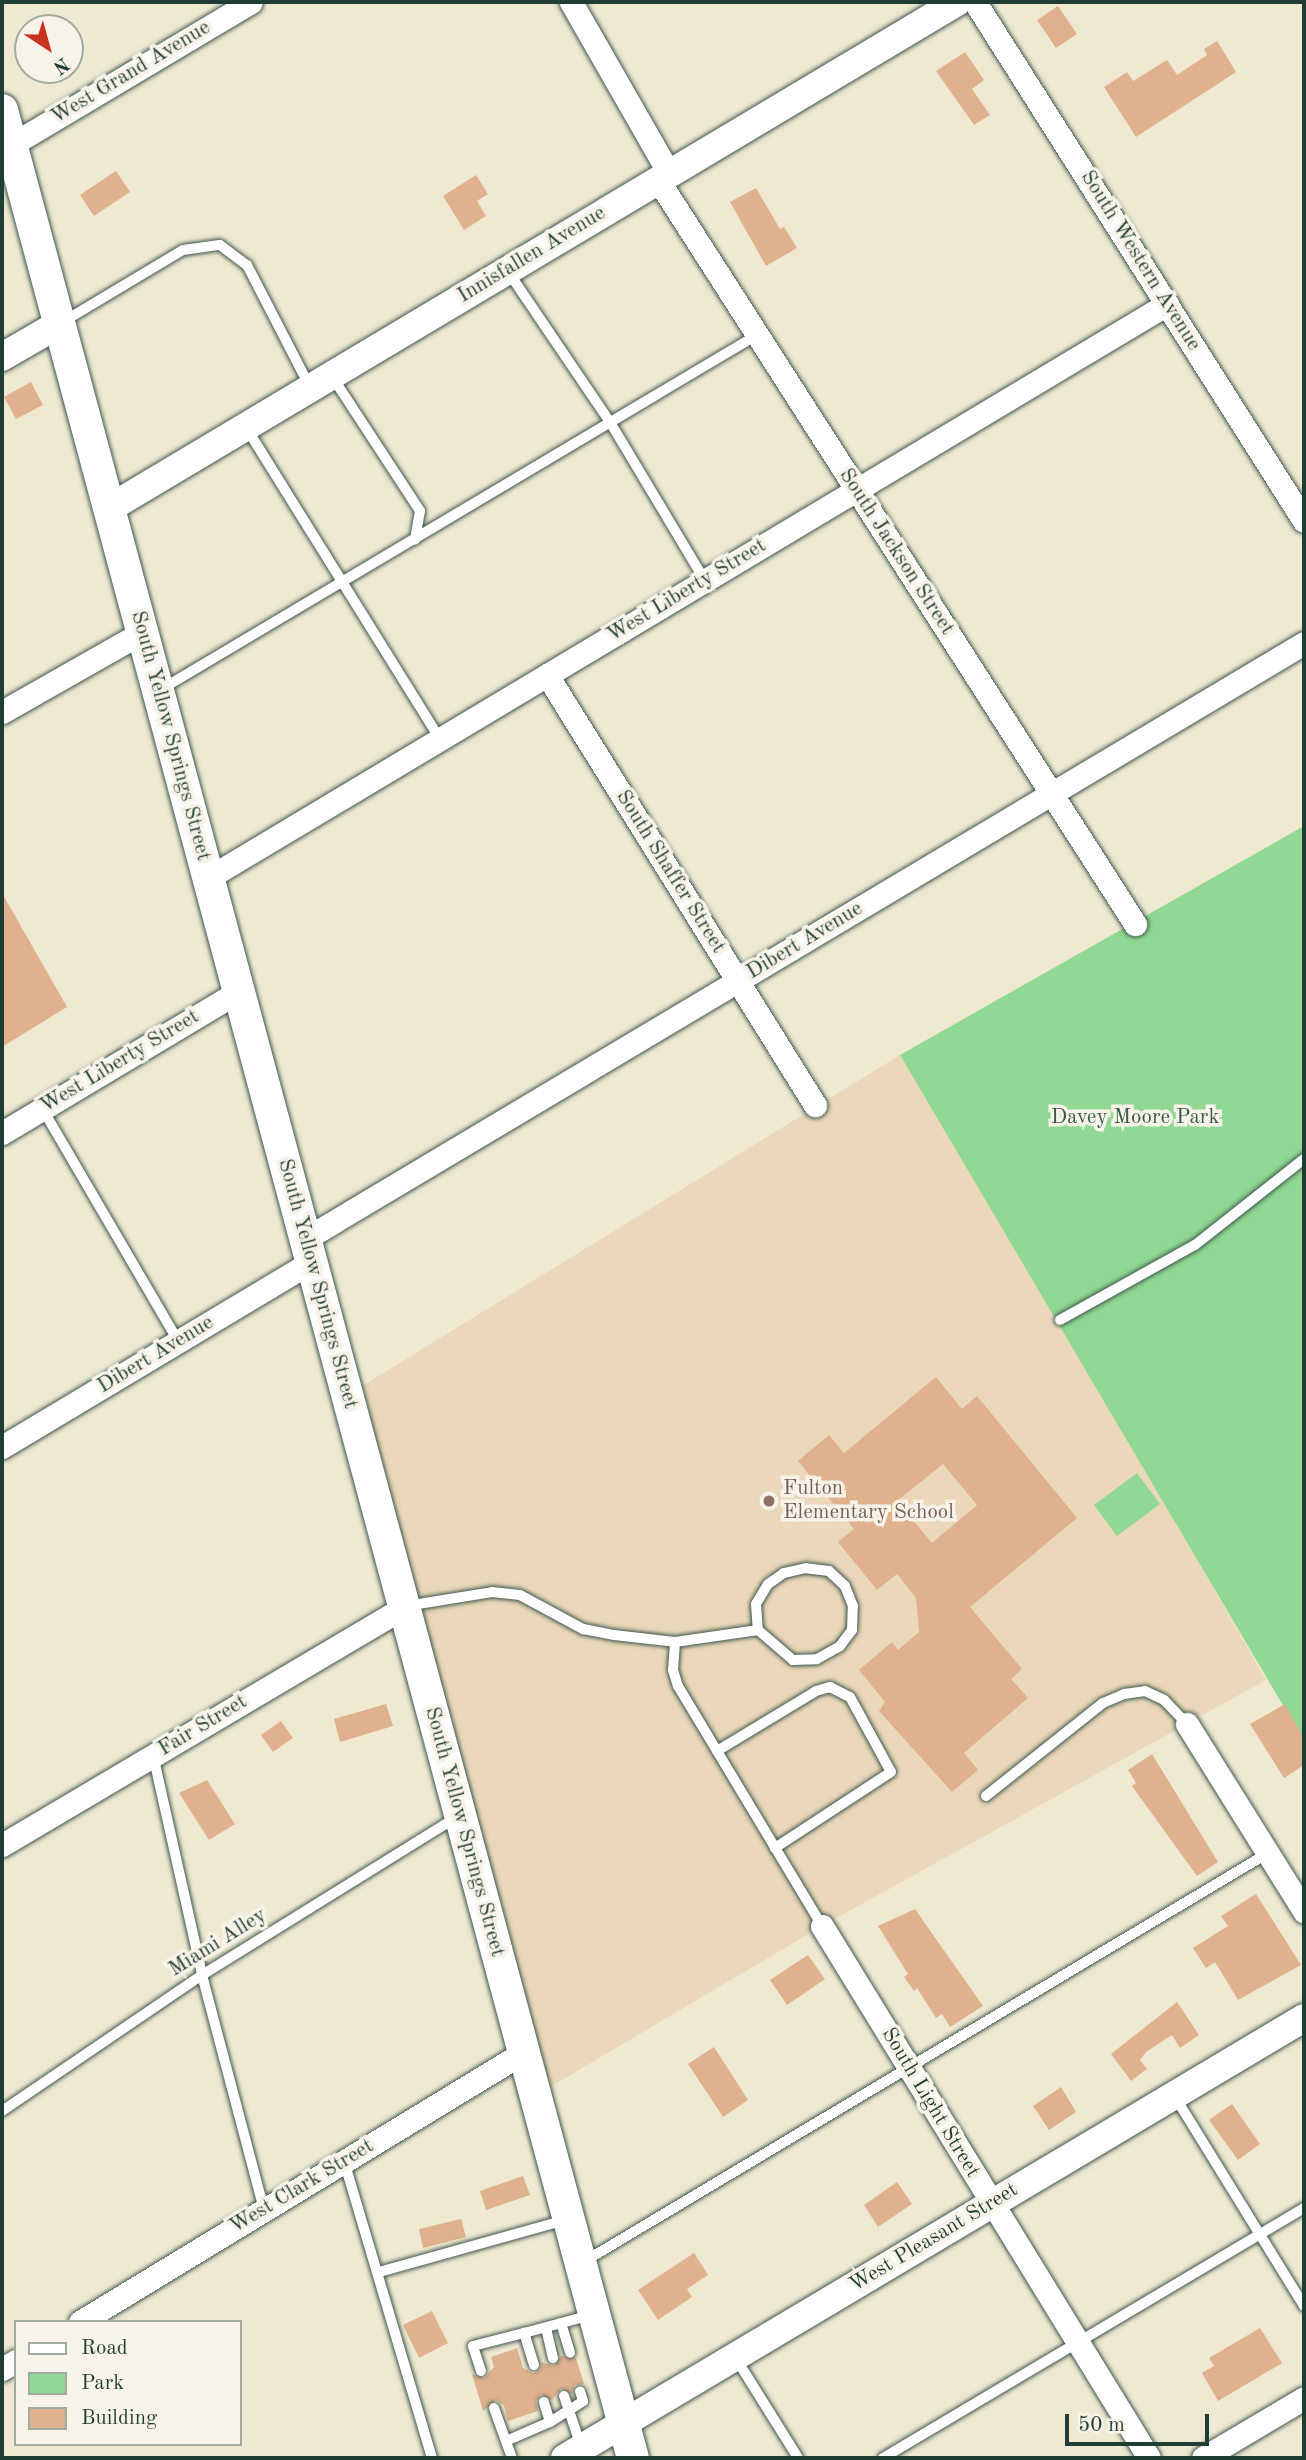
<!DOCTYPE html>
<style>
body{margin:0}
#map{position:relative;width:1306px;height:2460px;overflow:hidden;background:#efe9d2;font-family:"Old Standard TT",serif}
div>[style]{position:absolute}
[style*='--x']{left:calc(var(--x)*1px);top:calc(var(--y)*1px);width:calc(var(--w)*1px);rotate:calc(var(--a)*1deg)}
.built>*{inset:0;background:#ebd8ba}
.green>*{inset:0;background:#90d893}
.building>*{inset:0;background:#dfb18f}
.roads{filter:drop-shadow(0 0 2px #3e574c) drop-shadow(0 0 2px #3e574c)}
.service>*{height:10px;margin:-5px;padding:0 5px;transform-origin:5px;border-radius:5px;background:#fff}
.minor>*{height:23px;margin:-11.5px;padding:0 11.5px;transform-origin:11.5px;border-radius:11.5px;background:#fff}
.tertiary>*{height:28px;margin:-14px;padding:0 14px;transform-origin:14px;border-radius:14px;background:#fff}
.secondary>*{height:32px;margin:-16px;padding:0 16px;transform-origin:16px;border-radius:16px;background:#fff}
.dots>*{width:19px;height:19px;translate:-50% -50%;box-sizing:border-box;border:4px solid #f7f3e8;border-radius:50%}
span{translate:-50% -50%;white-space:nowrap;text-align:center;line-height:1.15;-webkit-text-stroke:7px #f7f3e8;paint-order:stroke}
.street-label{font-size:21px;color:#1f3d34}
.park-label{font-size:21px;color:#365c47}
.education-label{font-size:21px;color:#785e54}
.left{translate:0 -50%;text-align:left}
.frame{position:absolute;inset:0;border:4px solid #1f3d34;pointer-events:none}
.legend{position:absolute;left:14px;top:2320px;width:228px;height:126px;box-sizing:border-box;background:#f7f3e8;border:2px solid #a1aaa0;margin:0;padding:9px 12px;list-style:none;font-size:21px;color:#1f3d34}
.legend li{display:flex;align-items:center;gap:14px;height:35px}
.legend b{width:35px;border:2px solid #a1aaa0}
.north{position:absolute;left:14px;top:14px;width:70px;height:70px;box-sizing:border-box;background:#f7f3e8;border:2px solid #a1aaa0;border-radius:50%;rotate:144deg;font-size:19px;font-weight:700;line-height:28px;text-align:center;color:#1f3d34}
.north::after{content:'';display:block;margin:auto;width:24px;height:32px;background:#c8321e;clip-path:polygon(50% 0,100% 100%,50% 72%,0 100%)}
.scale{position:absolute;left:1065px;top:2414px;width:144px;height:32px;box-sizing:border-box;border:4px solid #1f3d34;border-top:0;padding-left:9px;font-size:21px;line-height:24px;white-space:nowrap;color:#1f3d34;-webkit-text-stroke:5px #f7f3e8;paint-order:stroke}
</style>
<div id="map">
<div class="built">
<i style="clip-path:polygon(900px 1055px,1060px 1320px,1266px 1680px,822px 1926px,535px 2096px,346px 1396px)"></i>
</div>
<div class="green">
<i style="clip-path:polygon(1304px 826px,1304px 1741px,900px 1055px)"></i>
<i style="clip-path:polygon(1137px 1473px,1160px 1504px,1117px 1536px,1094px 1505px)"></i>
</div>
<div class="building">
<i style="clip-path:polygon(1058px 6px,1077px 34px,1056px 48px,1037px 20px)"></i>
<i style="clip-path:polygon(1217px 41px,1236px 72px,1136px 137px,1104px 87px,1127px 72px,1133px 81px,1167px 60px,1177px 75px,1207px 55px,1204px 49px)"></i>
<i style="clip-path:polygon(965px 52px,984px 80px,972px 89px,990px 115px,974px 125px,936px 71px)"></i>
<i style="clip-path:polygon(116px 171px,130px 192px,94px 216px,80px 195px)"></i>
<i style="clip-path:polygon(476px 175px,488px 194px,477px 201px,486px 216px,464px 230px,443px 196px)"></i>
<i style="clip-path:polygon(756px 188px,780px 229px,784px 227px,797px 248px,766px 266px,730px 202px)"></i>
<i style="clip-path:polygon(31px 382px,43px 405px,16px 419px,4px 397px)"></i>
<i style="clip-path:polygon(2px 893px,67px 1007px,2px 1047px)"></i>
<i style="clip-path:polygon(evenodd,936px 1377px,962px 1409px,977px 1396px,1077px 1518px,970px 1607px,1022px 1669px,1011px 1679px,1028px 1698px,964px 1753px,978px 1770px,952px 1792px,879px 1711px,885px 1702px,859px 1670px,892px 1642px,898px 1650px,919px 1632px,916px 1598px,897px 1574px,877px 1590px,838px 1542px,854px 1529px,798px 1461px,829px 1435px,844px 1453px,936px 1377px,943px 1464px,977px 1505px,932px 1543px,897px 1501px,943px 1464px)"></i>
<i style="clip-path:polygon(386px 1704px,393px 1726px,340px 1742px,334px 1719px)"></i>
<i style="clip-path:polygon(1285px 1704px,1304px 1738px,1304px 1765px,1284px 1778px,1250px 1724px)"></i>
<i style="clip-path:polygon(281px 1721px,293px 1738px,273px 1752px,261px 1735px)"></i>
<i style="clip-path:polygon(1152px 1754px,1218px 1862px,1197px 1876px,1132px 1786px,1136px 1783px,1128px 1770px)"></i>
<i style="clip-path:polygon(207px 1780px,235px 1824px,209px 1840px,179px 1793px)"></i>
<i style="clip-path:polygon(1256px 1894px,1301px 1965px,1238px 2000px,1215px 1962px,1206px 1968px,1193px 1948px,1228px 1926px,1221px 1916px)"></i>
<i style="clip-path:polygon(915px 1909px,983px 2006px,950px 2027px,942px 2014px,936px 2018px,917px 1988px,914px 1991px,904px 1977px,908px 1974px,878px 1926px)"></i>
<i style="clip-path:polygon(808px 1955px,825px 1979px,787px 2005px,770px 1980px)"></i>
<i style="clip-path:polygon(1177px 2002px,1199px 2035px,1180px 2048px,1172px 2035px,1146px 2052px,1140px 2060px,1147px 2069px,1131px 2081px,1111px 2054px)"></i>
<i style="clip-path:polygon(714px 2047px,748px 2100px,723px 2117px,688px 2064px)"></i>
<i style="clip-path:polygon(1061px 2087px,1076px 2112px,1049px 2130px,1033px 2106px)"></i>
<i style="clip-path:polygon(1232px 2104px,1260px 2144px,1238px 2160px,1209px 2120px)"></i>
<i style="clip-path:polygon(523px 2176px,530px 2195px,486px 2210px,480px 2191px)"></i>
<i style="clip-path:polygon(897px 2182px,912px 2204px,878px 2227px,864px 2205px)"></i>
<i style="clip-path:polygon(461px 2219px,466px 2237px,423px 2248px,419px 2229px)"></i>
<i style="clip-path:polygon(694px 2253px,708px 2275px,687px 2289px,692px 2297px,658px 2320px,638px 2290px)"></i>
<i style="clip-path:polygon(432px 2311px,448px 2343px,419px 2358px,403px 2325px)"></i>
<i style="clip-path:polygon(1260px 2328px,1282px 2363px,1218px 2401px,1202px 2373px,1214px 2366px,1209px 2358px)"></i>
<i style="clip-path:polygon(517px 2348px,523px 2368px,533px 2373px,540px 2370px,541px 2362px,554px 2366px,561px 2356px,576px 2358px,584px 2384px,575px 2385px,572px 2394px,561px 2389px,552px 2400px,541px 2395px,536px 2401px,538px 2411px,508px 2421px,504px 2405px,496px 2400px,483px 2411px,472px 2374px,484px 2378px,494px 2367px,491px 2357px)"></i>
</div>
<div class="roads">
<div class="service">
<i style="--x:507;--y:270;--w:184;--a:55.9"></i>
<i style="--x:610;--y:422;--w:185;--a:59.1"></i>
<i style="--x:61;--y:323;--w:142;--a:-30.9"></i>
<i style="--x:183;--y:250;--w:37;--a:-8"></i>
<i style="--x:220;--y:245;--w:34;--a:37"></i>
<i style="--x:247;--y:265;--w:137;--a:62.7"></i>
<i style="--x:333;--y:378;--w:159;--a:56.8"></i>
<i style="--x:420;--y:511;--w:29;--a:100"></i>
<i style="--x:247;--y:429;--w:365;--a:58.1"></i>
<i style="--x:160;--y:690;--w:695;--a:-30.74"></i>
<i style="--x:42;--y:1108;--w:270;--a:59.7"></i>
<i style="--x:1060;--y:1320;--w:154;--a:-29.1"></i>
<i style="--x:1195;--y:1245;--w:139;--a:-38.3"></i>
<i style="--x:406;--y:1606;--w:87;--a:-9.2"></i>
<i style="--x:492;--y:1592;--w:28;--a:6"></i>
<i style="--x:520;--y:1595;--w:72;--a:28.4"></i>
<i style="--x:583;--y:1629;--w:32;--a:11"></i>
<i style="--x:614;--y:1635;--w:61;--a:6.5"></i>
<i style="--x:675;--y:1642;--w:84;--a:-8.2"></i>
<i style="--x:758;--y:1630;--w:46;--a:40.6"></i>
<i style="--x:793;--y:1660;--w:24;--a:-2"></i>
<i style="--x:817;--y:1659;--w:26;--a:-29"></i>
<i style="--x:840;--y:1646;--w:20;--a:-53"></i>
<i style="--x:852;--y:1630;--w:24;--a:-88"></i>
<i style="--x:853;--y:1606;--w:22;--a:-112"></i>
<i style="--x:845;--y:1586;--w:22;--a:-137"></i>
<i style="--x:829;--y:1571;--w:23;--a:-173"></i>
<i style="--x:806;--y:1568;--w:23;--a:167"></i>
<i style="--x:784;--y:1573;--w:19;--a:145"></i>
<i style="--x:768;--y:1584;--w:23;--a:121"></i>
<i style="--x:756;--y:1604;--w:26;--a:86"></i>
<i style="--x:675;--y:1642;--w:28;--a:94"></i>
<i style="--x:673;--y:1670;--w:17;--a:73"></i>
<i style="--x:678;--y:1686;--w:280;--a:59"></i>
<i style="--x:717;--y:1751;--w:116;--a:-31.2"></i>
<i style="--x:816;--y:1691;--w:15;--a:-16"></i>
<i style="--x:830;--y:1687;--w:22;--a:27"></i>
<i style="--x:850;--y:1697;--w:85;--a:61.3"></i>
<i style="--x:891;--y:1772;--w:139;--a:146.8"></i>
<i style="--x:153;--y:1755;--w:225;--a:77.4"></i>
<i style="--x:202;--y:1975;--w:243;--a:75.2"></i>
<i style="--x:986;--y:1796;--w:149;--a:-38.5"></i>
<i style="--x:1103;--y:1703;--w:23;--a:-23"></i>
<i style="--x:1124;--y:1694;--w:21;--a:-8"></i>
<i style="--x:1145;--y:1691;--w:21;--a:25"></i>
<i style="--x:1164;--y:1700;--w:33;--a:46"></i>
<i style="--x:1175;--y:2097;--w:246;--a:58.3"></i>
<i style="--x:2;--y:2111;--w:242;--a:-34.2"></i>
<i style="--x:202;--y:1975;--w:301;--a:-31.8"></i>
<i style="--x:344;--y:2161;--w:310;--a:73.5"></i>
<i style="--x:585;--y:2261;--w:796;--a:-30.85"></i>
<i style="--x:379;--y:2272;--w:193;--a:-15.6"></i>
<i style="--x:561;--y:2323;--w:31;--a:73"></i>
<i style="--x:546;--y:2328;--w:31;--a:77"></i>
<i style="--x:735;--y:2357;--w:119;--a:58"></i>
<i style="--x:534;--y:2365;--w:34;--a:-107"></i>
<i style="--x:524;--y:2333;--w:69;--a:-15"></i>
<i style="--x:481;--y:2371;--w:26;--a:-108"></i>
<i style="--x:473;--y:2346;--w:53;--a:-14.3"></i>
<i style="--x:564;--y:2396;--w:53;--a:71.2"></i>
<i style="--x:494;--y:2408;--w:53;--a:70.2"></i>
<i style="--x:550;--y:2422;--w:39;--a:-32"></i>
<i style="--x:583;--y:2401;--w:10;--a:-107"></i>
<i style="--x:506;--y:2441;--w:48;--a:-23.4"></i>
<i style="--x:550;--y:2422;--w:21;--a:-107"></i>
<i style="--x:883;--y:2458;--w:490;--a:-30.7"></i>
</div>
<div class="minor">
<i style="--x:571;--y:2;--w:197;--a:60.2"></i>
<i style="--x:975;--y:2;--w:614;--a:57.63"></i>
<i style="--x:11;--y:145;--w:279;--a:-30.8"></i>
<i style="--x:658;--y:180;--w:884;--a:57.33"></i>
<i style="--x:547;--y:675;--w:507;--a:58.07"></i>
<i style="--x:2;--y:712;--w:160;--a:-29.6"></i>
<i style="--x:208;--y:878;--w:1118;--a:-30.9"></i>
<i style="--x:2;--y:1133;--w:276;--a:-30.9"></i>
<i style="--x:305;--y:1239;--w:1163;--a:-30.82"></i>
<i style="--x:2;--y:1447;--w:360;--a:-30.9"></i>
<i style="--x:1187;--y:1724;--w:221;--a:58"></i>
<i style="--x:2;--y:1845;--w:467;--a:-30.6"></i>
<i style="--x:822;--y:1926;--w:624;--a:58.42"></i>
<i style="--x:80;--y:2322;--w:520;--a:-31.3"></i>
<i style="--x:2;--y:2369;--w:16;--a:-30"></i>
<i style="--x:1203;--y:2458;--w:117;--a:-30.7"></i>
</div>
<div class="tertiary">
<i style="--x:2;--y:357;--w:66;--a:-30.1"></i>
<i style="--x:108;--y:509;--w:989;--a:-30.84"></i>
<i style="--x:565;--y:2458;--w:860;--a:-30.77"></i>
</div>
<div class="secondary">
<i style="--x:2;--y:110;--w:2431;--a:74.96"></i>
</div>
</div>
<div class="dots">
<i style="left:769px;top:1501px;background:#8d6e63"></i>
</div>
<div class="street-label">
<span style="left:131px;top:73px;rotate:-31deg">West Grand Avenue</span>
<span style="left:532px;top:255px;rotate:-31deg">Innisfallen Avenue</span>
<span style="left:1140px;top:261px;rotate:58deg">South Western Avenue</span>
<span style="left:896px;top:552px;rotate:57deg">South Jackson Street</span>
<span style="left:687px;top:591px;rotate:-31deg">West Liberty Street</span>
<span style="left:170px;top:736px;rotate:75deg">South Yellow Springs Street</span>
<span style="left:670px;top:872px;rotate:58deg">South Shaffer Street</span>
<span style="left:805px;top:941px;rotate:-31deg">Dibert Avenue</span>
<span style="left:120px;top:1062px;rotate:-31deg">West Liberty Street</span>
<span style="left:317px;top:1284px;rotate:75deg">South Yellow Springs Street</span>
<span style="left:156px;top:1355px;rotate:-31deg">Dibert Avenue</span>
<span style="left:203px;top:1726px;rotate:-31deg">Fair Street</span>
<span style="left:464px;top:1832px;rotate:75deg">South Yellow Springs Street</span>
<span style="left:218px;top:1943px;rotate:-32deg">Miami Alley</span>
<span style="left:930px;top:2103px;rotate:59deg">South Light Street</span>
<span style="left:302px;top:2187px;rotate:-31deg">West Clark Street</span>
<span style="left:934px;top:2238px;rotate:-31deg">West Pleasant Street</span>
</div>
<div class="park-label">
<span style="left:1135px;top:1118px">Davey Moore Park</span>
</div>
<div class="education-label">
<span class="left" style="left:783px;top:1501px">Fulton<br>Elementary School</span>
</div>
<div class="frame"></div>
<ul class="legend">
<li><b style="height:9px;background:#fff"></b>Road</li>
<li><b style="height:19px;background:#90d893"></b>Park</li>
<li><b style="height:19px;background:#dfb18f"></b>Building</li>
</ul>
<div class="north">N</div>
<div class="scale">50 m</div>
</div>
